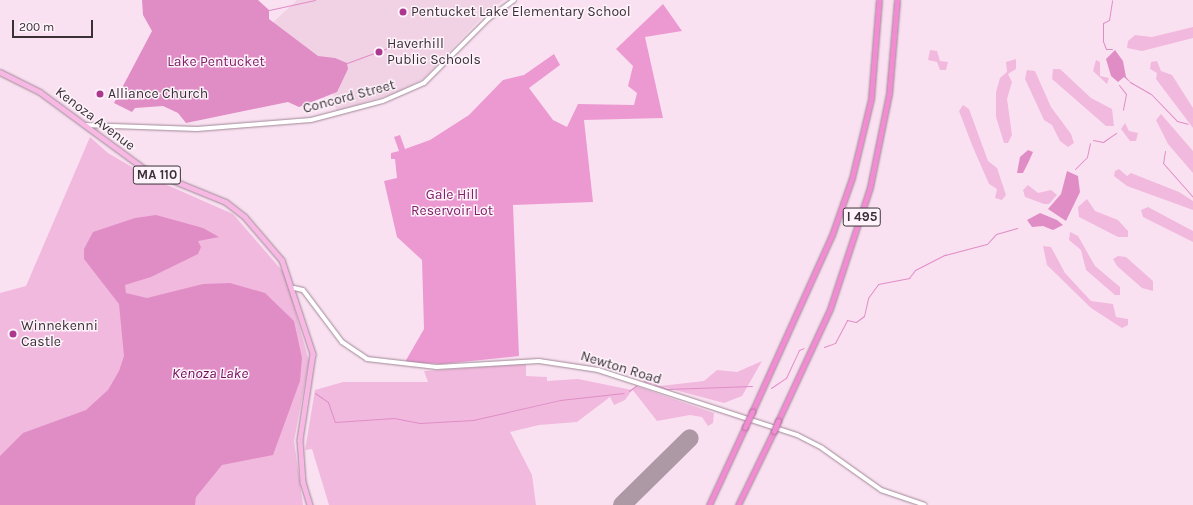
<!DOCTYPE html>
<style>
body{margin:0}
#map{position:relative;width:1193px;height:505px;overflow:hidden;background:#fae1f1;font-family:Karla,sans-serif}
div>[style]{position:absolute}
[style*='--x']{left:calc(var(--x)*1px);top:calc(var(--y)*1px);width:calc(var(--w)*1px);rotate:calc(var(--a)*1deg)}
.built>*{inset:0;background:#f1d2e5}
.green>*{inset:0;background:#f1b9de}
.forest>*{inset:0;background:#ec99d2}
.water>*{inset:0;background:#e08dc6}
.stream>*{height:1px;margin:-0.5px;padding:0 0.5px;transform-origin:0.5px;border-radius:0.5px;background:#e08dc6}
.runway>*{height:18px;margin:-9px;padding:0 9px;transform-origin:9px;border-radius:9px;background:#ac99a5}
.roads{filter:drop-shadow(0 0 1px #9f8896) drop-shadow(0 0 1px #9f8896)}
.secondary>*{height:4px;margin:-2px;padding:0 2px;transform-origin:2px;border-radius:2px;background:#fff}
.primary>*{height:4.5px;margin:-2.25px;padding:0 2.25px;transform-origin:2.25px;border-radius:2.25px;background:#f7b9e4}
.motorway>*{height:5px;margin:-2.5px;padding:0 2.5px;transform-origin:2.5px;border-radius:2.5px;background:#f18bd2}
.bridges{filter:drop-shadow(0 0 1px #b16c9c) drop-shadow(0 0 1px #b16c9c)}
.motorway-bridge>*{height:5px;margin:-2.5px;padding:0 2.5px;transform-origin:2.5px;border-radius:2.5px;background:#f18bd2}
.dots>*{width:11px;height:11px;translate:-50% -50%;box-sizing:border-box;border:2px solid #fef3fa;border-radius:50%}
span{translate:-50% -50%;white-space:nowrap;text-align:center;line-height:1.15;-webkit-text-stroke:3px #fef3fa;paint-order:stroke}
.shield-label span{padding:1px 3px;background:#fef3fa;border:1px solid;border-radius:3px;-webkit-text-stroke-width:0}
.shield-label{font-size:13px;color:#3a3137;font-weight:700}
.poi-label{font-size:14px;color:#3a3137}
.left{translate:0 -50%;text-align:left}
.park-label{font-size:14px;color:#812169}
.street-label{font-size:14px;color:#3a3137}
.water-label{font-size:15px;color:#700b5a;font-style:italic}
.scale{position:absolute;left:12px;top:20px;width:81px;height:18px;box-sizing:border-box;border:2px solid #3a3137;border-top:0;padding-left:5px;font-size:12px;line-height:14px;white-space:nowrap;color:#3a3137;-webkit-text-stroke:3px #fef3fa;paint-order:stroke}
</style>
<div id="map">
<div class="built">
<i style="clip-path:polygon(297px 0,504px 0,489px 10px,423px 79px,397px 93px,336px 111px,333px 91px,316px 59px,268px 27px)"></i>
</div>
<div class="green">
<i style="clip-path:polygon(1193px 27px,1193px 38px,1142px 51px,1127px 48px,1128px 41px,1135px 35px,1152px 37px)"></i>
<i style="clip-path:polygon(930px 50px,937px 51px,940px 61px,948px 62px,946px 70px,940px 70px,937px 62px,928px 60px)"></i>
<i style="clip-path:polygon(1016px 59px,1016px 69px,1008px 74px,1012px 82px,1007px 99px,1012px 135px,1008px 143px,1004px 143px,996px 117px,996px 92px,1000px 78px,1007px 72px,1006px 62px)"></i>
<i style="clip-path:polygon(1096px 60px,1100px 62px,1100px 76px,1109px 78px,1107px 84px,1093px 71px)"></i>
<i style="clip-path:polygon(1157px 61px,1161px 71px,1172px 75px,1193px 108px,1193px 128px,1156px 79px,1157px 73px,1150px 69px,1151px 62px)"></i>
<i style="clip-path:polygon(1053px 69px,1060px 69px,1091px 98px,1112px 109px,1114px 126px,1106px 126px,1052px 79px)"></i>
<i style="clip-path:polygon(1027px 70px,1035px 71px,1051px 107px,1071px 134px,1074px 143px,1068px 147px,1060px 141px,1052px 125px,1044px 120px,1025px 79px)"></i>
<i style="clip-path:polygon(963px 105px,969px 109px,988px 161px,997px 168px,1006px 195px,1002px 200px,995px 198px,997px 189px,989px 184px,972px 145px,959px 111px)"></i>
<i style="clip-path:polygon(1161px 114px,1193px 151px,1193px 173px,1168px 144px,1156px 120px)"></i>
<i style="clip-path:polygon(1125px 123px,1129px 131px,1138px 133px,1136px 141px,1130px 141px,1121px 129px)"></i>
<i style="clip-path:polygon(90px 137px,108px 153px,149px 177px,233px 214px,285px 274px,309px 361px,294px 441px,303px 505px,0 505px,0 293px,26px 286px)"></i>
<i style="clip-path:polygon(1119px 169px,1127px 176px,1131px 173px,1179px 192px,1193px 201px,1193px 210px,1127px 186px,1114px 176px,1115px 171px)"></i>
<i style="clip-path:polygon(1028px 185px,1038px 193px,1051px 190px,1057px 195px,1049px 204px,1044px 204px,1025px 197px,1023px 190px)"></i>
<i style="clip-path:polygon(1087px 199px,1095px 211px,1118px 220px,1128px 231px,1128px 237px,1118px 237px,1079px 217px,1078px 207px)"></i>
<i style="clip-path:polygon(1148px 207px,1193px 231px,1193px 242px,1143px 217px,1141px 210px)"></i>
<i style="clip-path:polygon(1070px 232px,1078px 236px,1095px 266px,1120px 287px,1120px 295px,1115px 295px,1086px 270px,1081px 250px,1069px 240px)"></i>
<i style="clip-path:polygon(1043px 246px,1051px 247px,1065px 273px,1091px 301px,1113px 304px,1116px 317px,1128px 319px,1128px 325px,1122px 328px,1091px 308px,1047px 265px)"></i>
<i style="clip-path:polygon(1118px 256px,1126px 257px,1153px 281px,1153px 291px,1142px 288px,1117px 266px,1113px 259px)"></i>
<i style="clip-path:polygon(762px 361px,742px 396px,724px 403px,660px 386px,704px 381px,717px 370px,737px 372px)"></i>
<i style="clip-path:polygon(526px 364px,526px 376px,547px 377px,547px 381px,578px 379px,632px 390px,625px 400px,614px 405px,610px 397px,577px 422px,539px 425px,510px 432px,532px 475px,536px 505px,329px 505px,312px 449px,305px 450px,315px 390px,343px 382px,428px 382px,424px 371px)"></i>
<i style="clip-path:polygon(636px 386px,714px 413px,713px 423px,708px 426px,702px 417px,690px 415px,657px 421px,632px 389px)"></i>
</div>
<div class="forest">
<i style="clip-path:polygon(663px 4px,682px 31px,645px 37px,663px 118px,584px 120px,593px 202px,513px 205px,519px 356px,442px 364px,405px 362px,424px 329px,422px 260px,397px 237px,384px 181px,397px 178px,395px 159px,391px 159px,391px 153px,399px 151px,394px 137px,400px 135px,405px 149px,430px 140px,469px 115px,503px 80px,524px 75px,554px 54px,560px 65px,529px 88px,553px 120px,567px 127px,578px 104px,634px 105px,637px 93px,628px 86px,633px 66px,616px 49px)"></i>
</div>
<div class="water">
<i style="clip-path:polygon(142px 0,258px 0,269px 10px,269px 19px,318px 56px,335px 58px,347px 63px,348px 69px,337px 92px,299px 107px,288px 102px,186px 123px,178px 113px,163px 106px,135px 108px,132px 112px,114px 103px,152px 31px,143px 15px)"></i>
<i style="clip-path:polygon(1115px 50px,1123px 61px,1126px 77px,1133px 85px,1124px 77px,1118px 82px,1111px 76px,1106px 59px)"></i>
<i style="clip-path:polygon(1028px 150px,1033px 152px,1029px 161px,1023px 173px,1017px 173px,1020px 157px)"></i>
<i style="clip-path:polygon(1067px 171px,1078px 176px,1080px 192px,1066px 221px,1048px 209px,1061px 194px)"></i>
<i style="clip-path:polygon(1040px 213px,1057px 220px,1063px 225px,1053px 230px,1043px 226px,1032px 227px,1027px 220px)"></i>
<i style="clip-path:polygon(156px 215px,203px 228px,219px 237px,198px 241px,201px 247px,198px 254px,151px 277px,125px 285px,126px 293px,147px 298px,203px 284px,230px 283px,265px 293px,294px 321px,302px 358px,300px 381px,273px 455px,222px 465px,196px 497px,195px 505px,0 505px,0 456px,23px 433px,86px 410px,108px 390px,119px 371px,124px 356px,119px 304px,84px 259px,84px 249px,93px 232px,135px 218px)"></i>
</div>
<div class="stream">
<i style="--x:269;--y:10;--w:47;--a:-12.3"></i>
<i style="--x:1112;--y:49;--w:6;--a:180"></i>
<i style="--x:1106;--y:49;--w:9;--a:-111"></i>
<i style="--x:1103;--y:41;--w:18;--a:-90"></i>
<i style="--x:1103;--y:23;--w:7;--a:-27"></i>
<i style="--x:1109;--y:20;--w:20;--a:-81"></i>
<i style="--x:347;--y:63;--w:52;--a:-20.2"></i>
<i style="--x:1130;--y:82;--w:24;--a:30"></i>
<i style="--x:1151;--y:94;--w:37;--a:46"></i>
<i style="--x:1177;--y:121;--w:11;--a:15"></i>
<i style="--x:1119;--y:85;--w:11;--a:52"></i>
<i style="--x:1126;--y:94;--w:16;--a:101"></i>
<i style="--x:1093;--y:140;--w:10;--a:11"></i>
<i style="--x:1103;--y:142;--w:16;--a:-35"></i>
<i style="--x:1165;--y:151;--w:12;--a:99"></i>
<i style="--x:1163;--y:163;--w:45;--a:48.6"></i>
<i style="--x:1075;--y:169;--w:17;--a:-45"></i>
<i style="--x:1087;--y:157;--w:14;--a:-78"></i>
<i style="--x:824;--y:347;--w:12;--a:-20"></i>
<i style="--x:835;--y:343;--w:26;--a:-62"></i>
<i style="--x:847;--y:320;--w:9;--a:13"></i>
<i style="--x:856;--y:322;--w:10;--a:-37"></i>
<i style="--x:864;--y:316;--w:18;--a:-77"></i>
<i style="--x:868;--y:298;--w:17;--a:-54"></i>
<i style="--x:878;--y:284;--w:32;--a:-11"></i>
<i style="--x:909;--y:278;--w:10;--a:-53"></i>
<i style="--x:915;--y:270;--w:34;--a:-27"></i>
<i style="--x:945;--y:255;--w:43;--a:-14.7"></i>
<i style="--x:987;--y:244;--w:13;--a:-48"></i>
<i style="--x:996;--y:234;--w:22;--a:-16"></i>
<i style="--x:644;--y:381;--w:7;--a:16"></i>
<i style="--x:654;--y:384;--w:14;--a:21"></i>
<i style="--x:667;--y:389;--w:85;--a:-2"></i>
<i style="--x:771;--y:388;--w:18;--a:-34"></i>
<i style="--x:786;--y:378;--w:31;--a:-65"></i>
<i style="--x:799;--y:350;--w:5;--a:-22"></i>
<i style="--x:629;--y:391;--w:9;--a:-36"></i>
<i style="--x:315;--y:393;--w:16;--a:35"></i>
<i style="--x:328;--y:402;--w:21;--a:71"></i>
<i style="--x:335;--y:422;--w:59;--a:-3.9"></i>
<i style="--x:394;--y:418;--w:26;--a:11"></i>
<i style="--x:420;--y:423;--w:53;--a:-3.2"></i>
<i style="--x:473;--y:420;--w:89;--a:-12.9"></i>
<i style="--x:560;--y:400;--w:64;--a:-6.2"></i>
</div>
<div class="runway">
<i style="--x:622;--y:505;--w:95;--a:-44.6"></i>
</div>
<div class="roads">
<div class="secondary">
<i style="--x:84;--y:125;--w:113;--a:2"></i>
<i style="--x:197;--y:129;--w:114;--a:-4.5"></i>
<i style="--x:311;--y:120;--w:74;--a:-14.8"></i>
<i style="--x:383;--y:101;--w:45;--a:-23.7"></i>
<i style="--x:424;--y:83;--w:91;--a:-45"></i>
<i style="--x:488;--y:19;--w:32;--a:-36"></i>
<i style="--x:294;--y:288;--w:9;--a:13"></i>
<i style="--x:303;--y:290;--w:65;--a:53.1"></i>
<i style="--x:342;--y:342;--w:30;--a:34"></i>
<i style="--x:367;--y:359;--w:70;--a:6.5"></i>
<i style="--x:437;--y:367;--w:102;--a:-3.4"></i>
<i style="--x:539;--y:361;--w:60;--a:8.7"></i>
<i style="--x:598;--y:370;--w:209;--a:18.1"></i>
<i style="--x:797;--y:435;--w:28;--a:27"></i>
<i style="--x:822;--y:448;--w:72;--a:35.4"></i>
<i style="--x:881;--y:490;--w:46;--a:18.8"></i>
</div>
<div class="primary">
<i style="--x:0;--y:72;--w:45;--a:26.6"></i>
<i style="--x:40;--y:92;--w:130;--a:36.3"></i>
<i style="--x:145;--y:169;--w:87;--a:22.2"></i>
<i style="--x:226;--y:202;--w:24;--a:38"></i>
<i style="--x:245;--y:217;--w:57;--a:49.3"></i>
<i style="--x:282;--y:260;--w:99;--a:71.7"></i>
<i style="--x:313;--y:354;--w:87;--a:98.6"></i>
<i style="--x:300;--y:440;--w:42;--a:85.9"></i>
<i style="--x:303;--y:482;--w:24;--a:73"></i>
</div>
<div class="motorway">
<i style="--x:752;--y:412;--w:194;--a:-65.7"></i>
<i style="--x:832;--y:235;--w:60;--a:-70.7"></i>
<i style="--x:852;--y:178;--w:81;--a:-76.5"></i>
<i style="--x:871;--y:99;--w:99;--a:-85.4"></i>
<i style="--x:778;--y:421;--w:123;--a:-65.1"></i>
<i style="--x:830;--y:309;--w:128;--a:-71.8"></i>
<i style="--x:870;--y:187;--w:95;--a:-78.5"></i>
<i style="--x:889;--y:94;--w:94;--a:-85.1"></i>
<i style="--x:709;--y:505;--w:86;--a:-65.2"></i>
<i style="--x:738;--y:505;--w:82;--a:-64.1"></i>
</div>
</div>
<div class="bridges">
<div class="motorway-bridge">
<i style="--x:745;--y:427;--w:17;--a:-65"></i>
<i style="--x:774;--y:431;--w:11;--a:-68"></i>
</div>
</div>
<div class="dots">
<i style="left:403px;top:12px;background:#ac378f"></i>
<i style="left:379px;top:52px;background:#ac378f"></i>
<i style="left:100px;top:94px;background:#ac378f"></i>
<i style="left:13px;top:334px;background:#ac378f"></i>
</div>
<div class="shield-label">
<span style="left:157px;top:175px">MA 110</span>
<span style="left:862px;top:217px">I 495</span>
</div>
<div class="poi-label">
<span class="left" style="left:411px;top:12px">Pentucket Lake Elementary School</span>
<span class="left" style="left:387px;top:52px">Haverhill<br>Public Schools</span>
<span class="left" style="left:108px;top:94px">Alliance Church</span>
<span class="left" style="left:21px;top:334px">Winnekenni<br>Castle</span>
</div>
<div class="park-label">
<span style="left:216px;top:62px">Lake Pentucket</span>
<span style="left:452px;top:203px">Gale Hill<br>Reservoir Lot</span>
</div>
<div class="street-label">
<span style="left:349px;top:97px;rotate:-15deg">Concord Street</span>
<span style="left:95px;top:119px;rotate:37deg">Kenoza Avenue</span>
<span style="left:621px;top:368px;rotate:17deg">Newton Road</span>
</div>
<div class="water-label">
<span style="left:210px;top:374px">Kenoza Lake</span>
</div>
<div class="scale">200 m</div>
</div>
